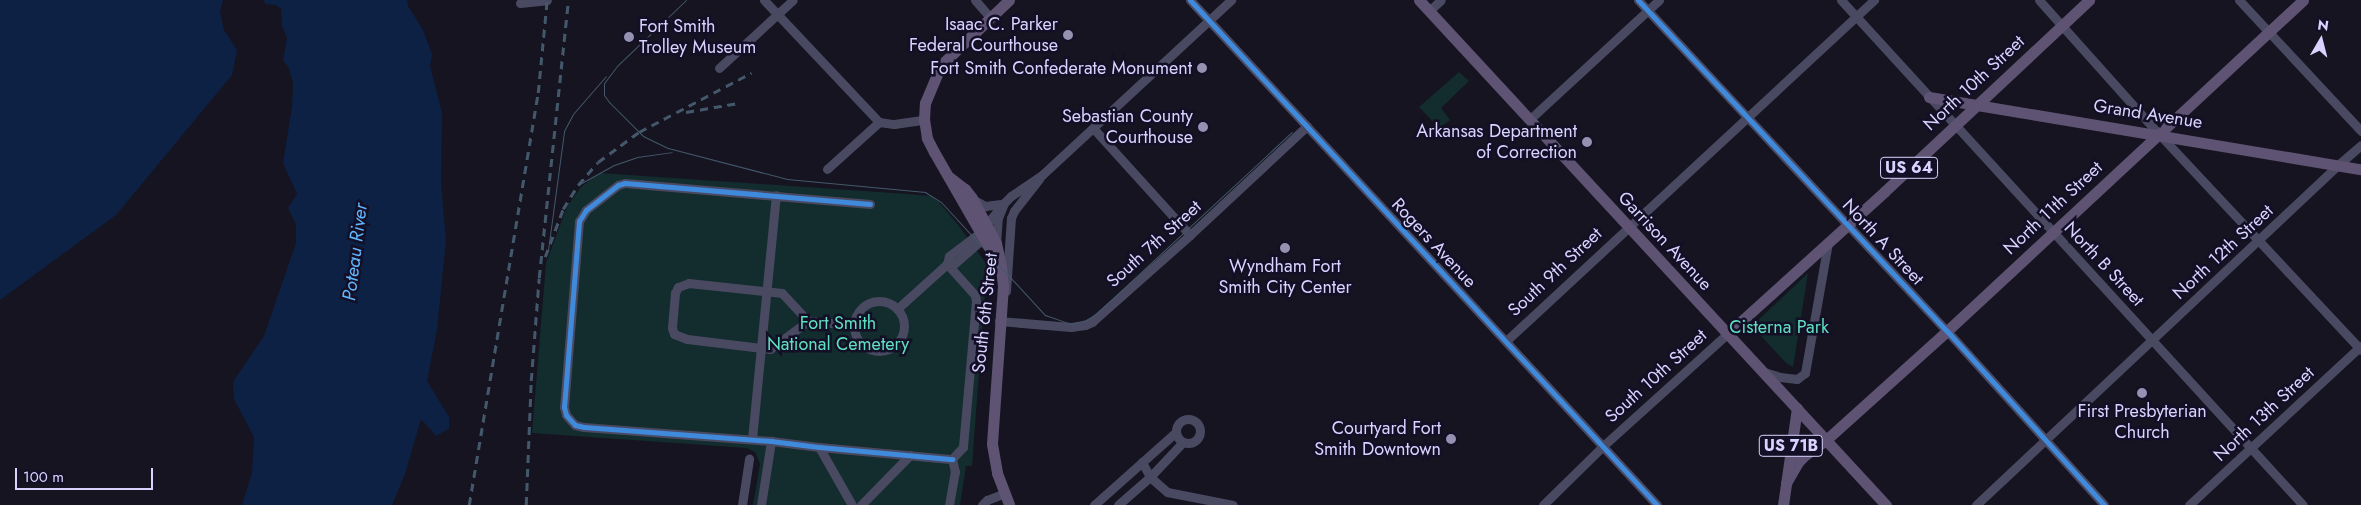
<!DOCTYPE html>
<style>
body{margin:0}
#map{position:relative;width:2361px;height:505px;overflow:hidden;background:#161421;font-family:Jost,sans-serif}
div>[style]{position:absolute}
[style*='--x']{left:calc(var(--x)*1px);top:calc(var(--y)*1px);width:calc(var(--w)*1px);rotate:calc(var(--a)*1deg)}
.green>*{inset:0;background:#132c2d}
.water>*{inset:0;background:#0d2144}
.minor>*{height:9px;margin:-4.5px;padding:0 4.5px;transform-origin:4.5px;border-radius:4.5px;background:#4a4962}
.minor>.ring{margin:-4.5px;padding:0;box-sizing:content-box;background:none;border:9px solid #4a4962;border-radius:50%}
.major>*{height:11px;margin:-5.5px;padding:0 5.5px;transform-origin:5.5px;border-radius:5.5px;background:#5e5373}
.tram>*{height:1px;margin:-0.5px;padding:0 0.5px;transform-origin:0.5px;border-radius:0.5px;background:#43596b}
.rail>*{height:2.5px;margin-top:-1.25px;transform-origin:0;background:repeating-linear-gradient(90deg,#43596b 0 8px,transparent 0 14px)}
.cycleway>*{height:5px;margin:-2.5px;padding:0 2.5px;transform-origin:2.5px;border-radius:2.5px;background:#408adc}
.dots>*{width:14px;height:14px;translate:-50% -50%;box-sizing:border-box;border:2px solid #130f26;border-radius:50%}
span{translate:-50% -50%;white-space:nowrap;text-align:center;line-height:1.15;-webkit-text-stroke:5px #130f26;paint-order:stroke}
.shield-label span{padding:1px 4px;background:#130f26;border:1px solid;border-radius:4px;-webkit-text-stroke-width:0}
.shield-label{font-size:16px;color:#d9d4ff;font-weight:700}
.poi-label{font-size:18px;color:#d9d4ff}
.right{translate:-100% -50%;text-align:right}
.left{translate:0 -50%;text-align:left}
.street-label{font-size:18px;color:#d9d4ff}
.park-label{font-size:18px;color:#5fe0c0}
.water-label{font-size:19px;color:#62b6ff;font-style:italic}
.north{position:absolute;left:2296px;top:15px;width:50px;height:50px;-webkit-text-stroke:4px #130f26;paint-order:stroke;rotate:8deg;font-size:14px;font-weight:700;line-height:20px;text-align:center;color:#d9d4ff}
.north::after{content:'';display:block;margin:auto;width:18px;height:22px;background:#d9d4ff;clip-path:polygon(50% 0,100% 100%,50% 72%,0 100%)}
.scale{position:absolute;left:15px;top:468px;width:138px;height:22px;box-sizing:border-box;border:2px solid #d9d4ff;border-top:0;padding-left:6px;font-size:15px;line-height:18px;white-space:nowrap;color:#d9d4ff;-webkit-text-stroke:4px #130f26;paint-order:stroke}
</style>
<div id="map">
<div class="green">
<i style="clip-path:polygon(1459px 72px,1469px 81px,1441px 108px,1450px 120px,1439px 128px,1419px 107px)"></i>
<i style="clip-path:polygon(600px 173px,908px 194px,931px 196px,939px 202px,959px 226px,987px 265px,972px 466px,966px 466px,960px 505px,753px 505px,760px 464px,755px 452px,747px 448px,532px 433px,546px 263px,567px 207px,581px 187px)"></i>
<i style="clip-path:polygon(1808px 273px,1793px 367px,1786px 363px,1752px 326px)"></i>
</div>
<div class="water">
<i style="clip-path:polygon(0 0,223px 0,220px 12px,224px 30px,237px 50px,232px 75px,116px 215px,0 300px)"></i>
<i style="clip-path:polygon(264px 0,407px 0,408px 6px,423px 30px,432px 54px,430px 66px,442px 113px,441px 184px,446px 240px,437px 330px,427px 381px,449px 417px,449px 429px,436px 436px,421px 419px,405px 474px,392px 505px,242px 505px,252px 473px,254px 437px,234px 399px,233px 382px,264px 336px,296px 243px,296px 224px,288px 208px,297px 194px,283px 163px,292px 107px,293px 83px,288px 66px,283px 61px,287px 38px,282px 26px,281px 9px,276px 5px,265px 4px)"></i>
</div>
<div class="minor">
<i style="--x:764;--y:0;--w:168;--a:46.7"></i>
<i style="--x:879;--y:122;--w:15;--a:8"></i>
<i style="--x:894;--y:124;--w:30;--a:-8"></i>
<i style="--x:975;--y:0;--w:23;--a:49"></i>
<i style="--x:1190;--y:0;--w:688;--a:47.24"></i>
<i style="--x:1638;--y:0;--w:453;--a:47"></i>
<i style="--x:1947;--y:331;--w:234;--a:47.9"></i>
<i style="--x:1841;--y:0;--w:684;--a:47.55"></i>
<i style="--x:2039;--y:0;--w:178;--a:48.2"></i>
<i style="--x:2158;--y:133;--w:297;--a:46.9"></i>
<i style="--x:2239;--y:0;--w:179;--a:47"></i>
<i style="--x:520;--y:3;--w:27;--a:-6"></i>
<i style="--x:1429;--y:11;--w:16;--a:-43"></i>
<i style="--x:719;--y:68;--w:100;--a:-42.6"></i>
<i style="--x:1529;--y:120;--w:177;--a:-42.7"></i>
<i style="--x:1093;--y:128;--w:144;--a:47.8"></i>
<i style="--x:827;--y:169;--w:70;--a:-42.1"></i>
<i style="--x:974;--y:200;--w:13;--a:29"></i>
<i style="--x:985;--y:206;--w:16;--a:-7"></i>
<i style="--x:870;--y:204;--w:246;--a:-175.1"></i>
<i style="--x:625;--y:183;--w:7;--a:164"></i>
<i style="--x:618;--y:185;--w:41;--a:142"></i>
<i style="--x:586;--y:210;--w:13;--a:122"></i>
<i style="--x:579;--y:221;--w:187;--a:94.6"></i>
<i style="--x:564;--y:407;--w:8;--a:76"></i>
<i style="--x:566;--y:415;--w:13;--a:48"></i>
<i style="--x:575;--y:425;--w:9;--a:13"></i>
<i style="--x:584;--y:427;--w:188;--a:4.3"></i>
<i style="--x:771;--y:441;--w:48;--a:7.1"></i>
<i style="--x:819;--y:447;--w:134;--a:5.2"></i>
<i style="--x:996;--y:244;--w:26;--a:-86"></i>
<i style="--x:998;--y:218;--w:16;--a:-68"></i>
<i style="--x:1004;--y:203;--w:10;--a:-45"></i>
<i style="--x:1011;--y:196;--w:37;--a:-34"></i>
<i style="--x:1042;--y:175;--w:258;--a:-42.8"></i>
<i style="--x:947;--y:264;--w:42;--a:47.9"></i>
<i style="--x:975;--y:295;--w:6;--a:81"></i>
<i style="--x:976;--y:301;--w:147;--a:95.1"></i>
<i style="--x:963;--y:447;--w:16;--a:133"></i>
<i style="--x:947;--y:264;--w:8;--a:-76"></i>
<i style="--x:949;--y:256;--w:39;--a:-37"></i>
<i style="--x:980;--y:233;--w:34;--a:-52"></i>
<i style="--x:1006;--y:291;--w:73;--a:-86.1"></i>
<i style="--x:1011;--y:218;--w:8;--a:-67"></i>
<i style="--x:1014;--y:211;--w:41;--a:-52"></i>
<i class="ring" style="left:854px;top:301px;width:41px;height:41px"></i>
<i style="--x:897;--y:309;--w:67;--a:-42"></i>
<i style="--x:947;--y:264;--w:8;--a:-7"></i>
<i style="--x:955;--y:263;--w:38;--a:-41"></i>
<i style="--x:808;--y:321;--w:38;--a:-133"></i>
<i style="--x:782;--y:293;--w:94;--a:-173.9"></i>
<i style="--x:689;--y:283;--w:12;--a:160"></i>
<i style="--x:678;--y:287;--w:7;--a:117"></i>
<i style="--x:675;--y:293;--w:35;--a:95"></i>
<i style="--x:672;--y:328;--w:6;--a:72"></i>
<i style="--x:674;--y:334;--w:14;--a:21"></i>
<i style="--x:687;--y:339;--w:84;--a:6.9"></i>
<i style="--x:770;--y:349;--w:47;--a:-36.4"></i>
<i style="--x:808;--y:321;--w:45;--a:5.1"></i>
<i style="--x:999;--y:321;--w:72;--a:4.8"></i>
<i style="--x:1071;--y:327;--w:14;--a:-8"></i>
<i style="--x:1085;--y:325;--w:8;--a:-23"></i>
<i style="--x:1092;--y:322;--w:131;--a:-41.6"></i>
<i style="--x:1190;--y:235;--w:160;--a:-43"></i>
<i style="--x:1506;--y:341;--w:502;--a:-42.82"></i>
<i style="--x:1764;--y:372;--w:17;--a:17"></i>
<i style="--x:1780;--y:377;--w:17;--a:7"></i>
<i style="--x:1797;--y:379;--w:10;--a:-37"></i>
<i style="--x:1805;--y:373;--w:133;--a:-80"></i>
<i class="ring" style="left:1176px;top:419px;width:15px;height:15px"></i>
<i style="--x:752;--y:439;--w:245;--a:-84.4"></i>
<i style="--x:819;--y:447;--w:67;--a:60.4"></i>
<i style="--x:1142;--y:462;--w:17;--a:62"></i>
<i style="--x:1150;--y:477;--w:23;--a:41"></i>
<i style="--x:1167;--y:492;--w:67;--a:11.1"></i>
<i style="--x:742;--y:505;--w:47;--a:-81.3"></i>
<i style="--x:761;--y:505;--w:65;--a:-81.1"></i>
<i style="--x:861;--y:505;--w:70;--a:-45.6"></i>
<i style="--x:949;--y:505;--w:34;--a:-80"></i>
<i style="--x:955;--y:472;--w:13;--a:-103"></i>
<i style="--x:982;--y:505;--w:7;--a:-45"></i>
<i style="--x:987;--y:500;--w:17;--a:-21"></i>
<i style="--x:1094;--y:505;--w:110;--a:-41.7"></i>
<i style="--x:1118;--y:505;--w:43;--a:-41.2"></i>
<i style="--x:1150;--y:477;--w:48;--a:-46.7"></i>
<i style="--x:1543;--y:505;--w:84;--a:-44.5"></i>
<i style="--x:1603;--y:446;--w:167;--a:-42.1"></i>
<i style="--x:1976;--y:505;--w:497;--a:-43.2"></i>
<i style="--x:2338;--y:165;--w:30;--a:-41"></i>
<i style="--x:2189;--y:505;--w:234;--a:-42.8"></i>
</div>
<div class="major">
<i style="--x:1419;--y:0;--w:688;--a:47.24"></i>
<i style="--x:1929;--y:97;--w:438;--a:9.5"></i>
<i style="--x:949;--y:177;--w:20;--a:37"></i>
<i style="--x:965;--y:189;--w:11;--a:52"></i>
<i style="--x:972;--y:198;--w:51;--a:61.9"></i>
<i style="--x:996;--y:243;--w:25;--a:78"></i>
<i style="--x:1001;--y:267;--w:19;--a:84"></i>
<i style="--x:1003;--y:286;--w:158;--a:94"></i>
<i style="--x:992;--y:444;--w:29;--a:80"></i>
<i style="--x:997;--y:473;--w:34;--a:69"></i>
<i style="--x:995;--y:258;--w:122;--a:-119.9"></i>
<i style="--x:934;--y:152;--w:16;--a:-117"></i>
<i style="--x:927;--y:138;--w:18;--a:-99"></i>
<i style="--x:924;--y:120;--w:17;--a:-87"></i>
<i style="--x:925;--y:103;--w:41;--a:-67.2"></i>
<i style="--x:941;--y:65;--w:94;--a:-43.7"></i>
<i style="--x:1727;--y:334;--w:212;--a:-42.1"></i>
<i style="--x:1884;--y:192;--w:281;--a:-43.1"></i>
<i style="--x:1786;--y:483;--w:24;--a:-60"></i>
<i style="--x:1798;--y:462;--w:10;--a:-45"></i>
<i style="--x:1805;--y:455;--w:26;--a:-36"></i>
<i style="--x:1826;--y:440;--w:163;--a:-42"></i>
<i style="--x:1947;--y:331;--w:486;--a:-42.9"></i>
<i style="--x:1783;--y:505;--w:98;--a:-81.8"></i>
</div>
<div class="tram">
<i style="--x:686;--y:0;--w:95;--a:136.3"></i>
<i style="--x:617;--y:66;--w:21;--a:127"></i>
<i style="--x:604;--y:83;--w:12;--a:90"></i>
<i style="--x:604;--y:95;--w:9;--a:54"></i>
<i style="--x:609;--y:102;--w:48;--a:45"></i>
<i style="--x:643;--y:136;--w:28;--a:26"></i>
<i style="--x:668;--y:148;--w:123;--a:14.6"></i>
<i style="--x:787;--y:179;--w:139;--a:5.4"></i>
<i style="--x:925;--y:192;--w:19;--a:32"></i>
<i style="--x:941;--y:202;--w:154;--a:47.4"></i>
<i style="--x:1045;--y:315;--w:28;--a:19"></i>
<i style="--x:1071;--y:324;--w:16;--a:-15"></i>
<i style="--x:1086;--y:320;--w:13;--a:-32"></i>
<i style="--x:1097;--y:313;--w:266;--a:-42.9"></i>
<i style="--x:578;--y:185;--w:41;--a:-29.1"></i>
<i style="--x:614;--y:165;--w:24;--a:-19"></i>
<i style="--x:637;--y:157;--w:35;--a:-8"></i>
<i style="--x:548;--y:250;--w:120;--a:-82.3"></i>
<i style="--x:564;--y:131;--w:19;--a:-62"></i>
<i style="--x:573;--y:114;--w:50;--a:-49"></i>
</div>
<div class="rail">
<i style="--x:686;--y:112;--w:53;--a:-9.8"></i>
<i style="--x:545;--y:257;--w:51;--a:-69.4"></i>
<i style="--x:563;--y:209;--w:28;--a:-58"></i>
<i style="--x:578;--y:185;--w:30;--a:-49"></i>
<i style="--x:598;--y:162;--w:51;--a:-36.2"></i>
<i style="--x:639;--y:132;--w:127;--a:-27.8"></i>
<i style="--x:469;--y:505;--w:418;--a:-80.5"></i>
<i style="--x:538;--y:93;--w:93;--a:-84.5"></i>
<i style="--x:526;--y:505;--w:124;--a:-87.7"></i>
<i style="--x:531;--y:381;--w:103;--a:-85.6"></i>
<i style="--x:539;--y:278;--w:280;--a:-84"></i>
</div>
<div class="cycleway">
<i style="--x:1190;--y:0;--w:688;--a:47.24"></i>
<i style="--x:1638;--y:0;--w:453;--a:47"></i>
<i style="--x:1947;--y:331;--w:234;--a:47.9"></i>
<i style="--x:870;--y:204;--w:246;--a:-175.1"></i>
<i style="--x:625;--y:183;--w:7;--a:164"></i>
<i style="--x:618;--y:185;--w:41;--a:142"></i>
<i style="--x:586;--y:210;--w:13;--a:122"></i>
<i style="--x:579;--y:221;--w:187;--a:94.6"></i>
<i style="--x:564;--y:407;--w:8;--a:76"></i>
<i style="--x:566;--y:415;--w:13;--a:48"></i>
<i style="--x:575;--y:425;--w:9;--a:13"></i>
<i style="--x:584;--y:427;--w:188;--a:4.3"></i>
<i style="--x:771;--y:441;--w:48;--a:7.1"></i>
<i style="--x:819;--y:447;--w:134;--a:5.2"></i>
</div>
<div class="dots">
<i style="left:1068px;top:35px;background:#9591b1"></i>
<i style="left:629px;top:37px;background:#9591b1"></i>
<i style="left:1202px;top:68px;background:#9591b1"></i>
<i style="left:1203px;top:127px;background:#9591b1"></i>
<i style="left:1587px;top:142px;background:#9591b1"></i>
<i style="left:1285px;top:248px;background:#9591b1"></i>
<i style="left:2142px;top:393px;background:#9591b1"></i>
<i style="left:1451px;top:439px;background:#9591b1"></i>
</div>
<div class="shield-label">
<span style="left:1909px;top:168px">US 64</span>
<span style="left:1791px;top:446px">US 71B</span>
</div>
<div class="poi-label">
<span class="right" style="left:1058px;top:35px">Isaac C. Parker<br>Federal Courthouse</span>
<span class="left" style="left:639px;top:37px">Fort Smith<br>Trolley Museum</span>
<span class="right" style="left:1192px;top:68px">Fort Smith Confederate Monument</span>
<span class="right" style="left:1193px;top:127px">Sebastian County<br>Courthouse</span>
<span class="right" style="left:1577px;top:142px">Arkansas Department<br>of Correction</span>
<span style="left:1285px;top:277px">Wyndham Fort<br>Smith City Center</span>
<span style="left:2142px;top:422px">First Presbyterian<br>Church</span>
<span class="right" style="left:1441px;top:439px">Courtyard Fort<br>Smith Downtown</span>
</div>
<div class="street-label">
<span style="left:1974px;top:83px;rotate:-43deg">North 10th Street</span>
<span style="left:2148px;top:114px;rotate:9deg">Grand Avenue</span>
<span style="left:2053px;top:208px;rotate:-43deg">North 11th Street</span>
<span style="left:1665px;top:241px;rotate:47deg">Garrison Avenue</span>
<span style="left:1883px;top:242px;rotate:47deg">North A Street</span>
<span style="left:1434px;top:243px;rotate:47deg">Rogers Avenue</span>
<span style="left:1154px;top:244px;rotate:-42deg">South 7th Street</span>
<span style="left:2223px;top:252px;rotate:-43deg">North 12th Street</span>
<span style="left:2104px;top:264px;rotate:47deg">North B Street</span>
<span style="left:1555px;top:272px;rotate:-43deg">South 9th Street</span>
<span style="left:985px;top:313px;rotate:-84deg">South 6th Street</span>
<span style="left:1656px;top:376px;rotate:-42deg">South 10th Street</span>
<span style="left:2264px;top:414px;rotate:-43deg">North 13th Street</span>
</div>
<div class="park-label">
<span style="left:838px;top:334px">Fort Smith<br>National Cemetery</span>
<span style="left:1779px;top:327px">Cisterna Park</span>
</div>
<div class="water-label">
<span style="left:355px;top:252px;rotate:-83deg">Poteau River</span>
</div>
<div class="north">N</div>
<div class="scale">100 m</div>
</div>
